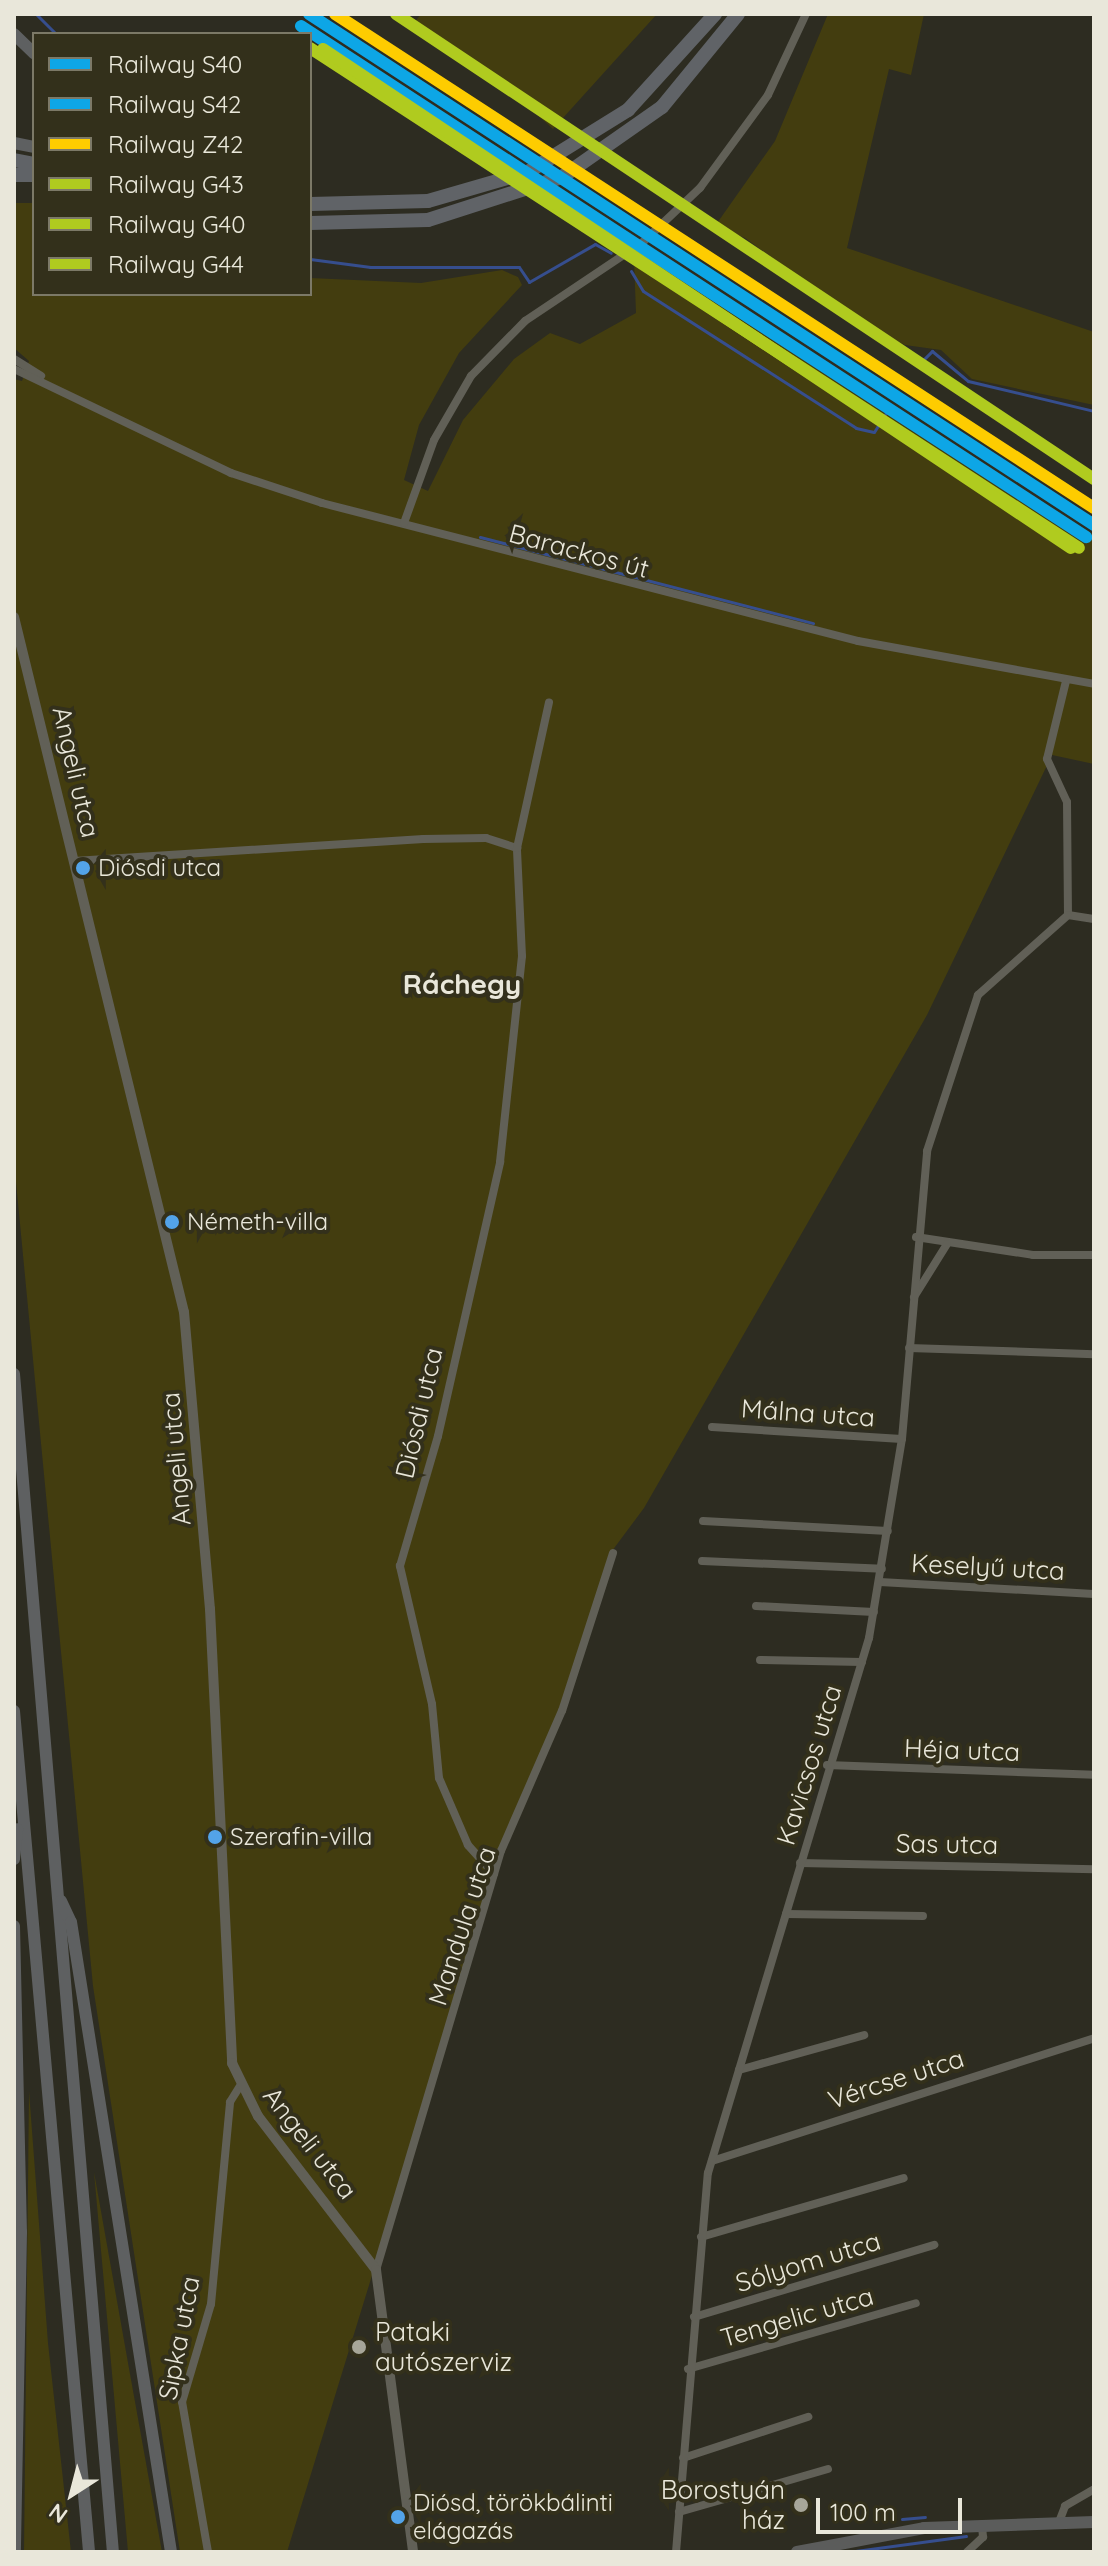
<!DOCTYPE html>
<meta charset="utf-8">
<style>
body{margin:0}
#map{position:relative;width:1108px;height:2566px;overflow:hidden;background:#2d2c21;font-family:Quicksand,sans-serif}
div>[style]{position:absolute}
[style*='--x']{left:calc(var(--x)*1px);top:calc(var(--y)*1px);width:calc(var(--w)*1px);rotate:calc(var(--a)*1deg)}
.green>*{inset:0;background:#433d0f}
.stream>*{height:3px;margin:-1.5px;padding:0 1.5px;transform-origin:1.5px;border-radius:1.5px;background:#364e8e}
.minor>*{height:8px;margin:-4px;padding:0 4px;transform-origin:4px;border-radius:4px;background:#616057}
.tertiary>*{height:10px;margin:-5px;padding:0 5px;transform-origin:5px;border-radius:5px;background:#616057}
.primary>*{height:12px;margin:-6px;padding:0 6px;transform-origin:6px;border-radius:6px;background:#5b5c5b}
.trunk>*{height:12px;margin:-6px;padding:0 6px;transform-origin:6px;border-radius:6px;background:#5e6061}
.motorway>*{height:14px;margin:-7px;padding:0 7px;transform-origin:7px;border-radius:7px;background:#606367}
.rail>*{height:3px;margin-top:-1.5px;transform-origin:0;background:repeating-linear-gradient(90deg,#636259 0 16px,transparent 0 24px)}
.rail-1>*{height:12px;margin:-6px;padding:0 6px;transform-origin:6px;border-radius:6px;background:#0da6e6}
.rail-2>*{height:12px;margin:-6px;padding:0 6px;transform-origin:6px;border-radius:6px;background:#0da6e6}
.rail-3>*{height:12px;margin:-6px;padding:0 6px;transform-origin:6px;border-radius:6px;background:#fecc00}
.rail-4>*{height:12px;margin:-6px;padding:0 6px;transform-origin:6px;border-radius:6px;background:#b0cb1f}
.rail-5>*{height:12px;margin:-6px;padding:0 6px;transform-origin:6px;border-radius:6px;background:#b0cb1f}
.rail-6>*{height:12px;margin:-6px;padding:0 6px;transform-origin:6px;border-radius:6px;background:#b0cb1f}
.dots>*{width:22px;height:22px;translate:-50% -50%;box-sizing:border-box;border:4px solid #33301b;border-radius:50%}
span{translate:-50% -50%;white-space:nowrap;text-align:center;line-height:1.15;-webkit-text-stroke:8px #33301b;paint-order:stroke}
.bus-label{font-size:24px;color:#e9e7da}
.left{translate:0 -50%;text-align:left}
.street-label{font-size:26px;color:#e9e7da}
.poi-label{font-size:26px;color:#e9e7da}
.right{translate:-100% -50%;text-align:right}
.neighbourhood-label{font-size:28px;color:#e9e7da;font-weight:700}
.frame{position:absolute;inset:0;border:16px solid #e9e7da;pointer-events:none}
.legend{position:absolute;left:32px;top:32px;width:280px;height:264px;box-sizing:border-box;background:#33301b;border:2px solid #7c7967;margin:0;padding:10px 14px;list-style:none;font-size:24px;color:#e9e7da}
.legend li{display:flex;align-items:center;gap:16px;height:40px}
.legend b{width:40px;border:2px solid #7c7967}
.north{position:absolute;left:32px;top:2454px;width:80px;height:80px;-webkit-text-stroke:6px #33301b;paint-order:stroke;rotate:216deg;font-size:22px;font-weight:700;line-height:32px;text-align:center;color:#e9e7da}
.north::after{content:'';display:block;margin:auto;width:28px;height:36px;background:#e9e7da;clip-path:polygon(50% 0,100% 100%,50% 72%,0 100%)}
.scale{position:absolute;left:816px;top:2498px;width:146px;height:36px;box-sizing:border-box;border:4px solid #e9e7da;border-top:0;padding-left:10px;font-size:24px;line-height:28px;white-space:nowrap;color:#e9e7da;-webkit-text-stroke:6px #33301b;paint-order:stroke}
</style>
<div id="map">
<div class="green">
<i style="clip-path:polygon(421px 14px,657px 14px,553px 129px,499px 80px,414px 23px)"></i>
<i style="clip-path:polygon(828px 14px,924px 14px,911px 75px,889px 69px,847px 248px,1094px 332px,1094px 405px,972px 379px,941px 350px,905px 345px,870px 328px,745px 238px,715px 226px,775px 141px)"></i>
<i style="clip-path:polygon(14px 203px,34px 203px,34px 294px,310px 294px,310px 278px,421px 283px,502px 270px,518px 277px,522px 285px,459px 353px,419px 425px,404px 480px,428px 491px,463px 420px,514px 359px,550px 333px,580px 344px,636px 313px,634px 260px,657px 257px,1094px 535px,1094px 764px,1052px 755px,927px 1015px,644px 1508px,612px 1551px,569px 1690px,504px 1846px,287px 2552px,180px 2552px,93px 1986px,14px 1161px,14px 379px,22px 381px,29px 361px,14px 348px)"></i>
<i style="clip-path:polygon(29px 2091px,48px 2343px,71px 2552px,24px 2552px)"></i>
<i style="clip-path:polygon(94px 2172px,130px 2374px,162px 2552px,128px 2552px)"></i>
</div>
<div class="stream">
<i style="--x:36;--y:14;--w:28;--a:45"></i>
<i style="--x:310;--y:259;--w:61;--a:7.6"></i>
<i style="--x:370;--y:267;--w:149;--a:0"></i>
<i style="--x:519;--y:267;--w:18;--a:56"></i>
<i style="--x:529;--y:282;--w:76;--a:-29.9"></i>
<i style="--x:595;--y:244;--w:18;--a:29"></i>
<i style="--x:631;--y:271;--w:23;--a:59"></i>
<i style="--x:643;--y:291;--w:253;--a:32.7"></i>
<i style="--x:856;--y:428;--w:18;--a:13"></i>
<i style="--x:874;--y:432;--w:26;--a:-58"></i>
<i style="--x:918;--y:365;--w:20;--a:-45"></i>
<i style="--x:932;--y:351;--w:47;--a:39.8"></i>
<i style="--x:968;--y:381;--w:130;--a:13.4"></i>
<i style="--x:480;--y:537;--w:344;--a:14.5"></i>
<i style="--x:902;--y:2519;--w:23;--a:-5"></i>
<i style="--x:848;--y:2552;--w:119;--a:-7.7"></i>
</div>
<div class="minor">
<i style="--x:14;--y:359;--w:32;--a:32"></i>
<i style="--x:14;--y:369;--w:241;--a:25.6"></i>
<i style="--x:231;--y:473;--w:96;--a:18.2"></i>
<i style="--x:322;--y:503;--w:553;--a:14.44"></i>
<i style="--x:858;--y:641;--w:240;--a:10.3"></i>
<i style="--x:404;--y:523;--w:88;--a:-70.1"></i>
<i style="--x:434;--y:440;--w:74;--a:-60"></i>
<i style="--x:471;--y:376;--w:77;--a:-45.5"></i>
<i style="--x:525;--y:321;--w:142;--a:-33.8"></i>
<i style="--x:643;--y:242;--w:79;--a:-43.5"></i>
<i style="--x:700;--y:188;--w:115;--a:-53.8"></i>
<i style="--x:768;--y:95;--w:89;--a:-64.9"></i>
<i style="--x:1066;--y:681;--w:80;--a:103.7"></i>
<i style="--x:1047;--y:759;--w:47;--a:65.1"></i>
<i style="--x:1067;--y:802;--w:113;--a:89.5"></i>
<i style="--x:74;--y:861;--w:350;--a:-3.6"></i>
<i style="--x:423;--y:839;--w:63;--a:-0.9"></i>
<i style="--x:486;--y:838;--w:33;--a:18"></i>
<i style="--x:1068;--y:915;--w:26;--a:9"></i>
<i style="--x:916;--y:1237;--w:118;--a:8.7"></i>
<i style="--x:1033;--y:1255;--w:61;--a:0"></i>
<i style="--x:914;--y:1297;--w:62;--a:-58.1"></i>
<i style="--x:909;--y:1348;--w:185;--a:1.9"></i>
<i style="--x:712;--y:1427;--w:190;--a:3.6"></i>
<i style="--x:703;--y:1521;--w:185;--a:3.1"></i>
<i style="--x:702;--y:1561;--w:180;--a:2.5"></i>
<i style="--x:880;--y:1582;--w:214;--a:3.2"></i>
<i style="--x:756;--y:1606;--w:118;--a:2.9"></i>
<i style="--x:760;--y:1660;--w:102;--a:1.1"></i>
<i style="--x:827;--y:1765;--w:267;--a:2.1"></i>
<i style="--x:800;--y:1863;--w:294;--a:1.2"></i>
<i style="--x:494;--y:1874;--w:39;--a:-132"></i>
<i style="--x:468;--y:1845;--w:73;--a:-113.4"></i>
<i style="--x:439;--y:1778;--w:74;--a:-95.4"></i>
<i style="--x:432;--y:1704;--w:142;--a:-103.1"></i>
<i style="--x:400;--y:1566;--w:135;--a:-73.7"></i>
<i style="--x:438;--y:1436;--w:281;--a:-77.2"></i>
<i style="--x:500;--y:1162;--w:207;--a:-83.9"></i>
<i style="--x:522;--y:956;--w:108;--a:-92.7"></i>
<i style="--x:517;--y:848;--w:149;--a:-77.6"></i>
<i style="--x:786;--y:1914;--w:137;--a:0.8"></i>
<i style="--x:739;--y:2070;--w:130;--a:-15.6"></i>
<i style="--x:712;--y:2161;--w:401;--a:-17.8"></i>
<i style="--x:701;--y:2237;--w:211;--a:-16.2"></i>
<i style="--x:376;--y:2270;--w:437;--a:-73.4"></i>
<i style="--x:501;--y:1851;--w:153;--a:-66.5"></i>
<i style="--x:562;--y:1711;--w:166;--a:-72.1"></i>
<i style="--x:694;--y:2317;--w:251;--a:-16.7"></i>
<i style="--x:688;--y:2369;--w:237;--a:-16.1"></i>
<i style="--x:683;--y:2458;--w:132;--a:-18.2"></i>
<i style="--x:679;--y:2512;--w:155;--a:-16.1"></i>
<i style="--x:1059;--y:2522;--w:17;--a:-69"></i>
<i style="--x:1065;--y:2506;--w:34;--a:-30"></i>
<i style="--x:208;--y:2552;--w:152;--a:-99.8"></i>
<i style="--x:182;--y:2402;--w:102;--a:-73.5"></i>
<i style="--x:211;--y:2304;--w:203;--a:-84.6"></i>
<i style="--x:230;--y:2102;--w:19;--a:-58"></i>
<i style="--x:676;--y:2552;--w:380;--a:-85.2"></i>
<i style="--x:708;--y:2173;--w:559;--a:-73.25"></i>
<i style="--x:869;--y:1638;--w:202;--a:-80.6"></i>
<i style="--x:902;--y:1439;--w:289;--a:-85"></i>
<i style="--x:927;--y:1151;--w:164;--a:-71.9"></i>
<i style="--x:978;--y:995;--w:120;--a:-41.6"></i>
<i style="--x:967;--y:2552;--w:22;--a:-43"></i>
<i style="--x:983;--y:2537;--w:12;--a:-95"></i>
</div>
<div class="tertiary">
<i style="--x:14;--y:617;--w:715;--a:76.26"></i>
<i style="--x:184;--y:1312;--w:298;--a:85"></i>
<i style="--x:210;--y:1609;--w:455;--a:87.2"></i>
<i style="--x:232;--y:2063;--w:59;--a:63.9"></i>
<i style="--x:258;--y:2116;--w:194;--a:52.5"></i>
<i style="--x:376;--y:2270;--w:284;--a:82.5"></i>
</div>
<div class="primary">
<i style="--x:797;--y:2552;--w:129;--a:-10.7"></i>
<i style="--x:924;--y:2528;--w:170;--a:-2"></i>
</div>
<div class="trunk">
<i style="--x:14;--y:34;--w:28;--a:44"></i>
<i style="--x:14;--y:143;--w:20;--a:11"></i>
<i style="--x:14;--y:1374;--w:1182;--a:85.2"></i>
<i style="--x:14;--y:1711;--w:844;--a:84.9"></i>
<i style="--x:14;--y:1859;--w:30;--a:-84"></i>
<i style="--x:61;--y:1901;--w:23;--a:65"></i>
<i style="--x:71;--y:1922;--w:638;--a:80.98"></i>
<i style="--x:14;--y:1926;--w:306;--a:88.7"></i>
<i style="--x:21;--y:2232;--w:320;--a:91.1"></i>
</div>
<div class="motorway">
<i style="--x:14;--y:160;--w:20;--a:11"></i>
<i style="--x:14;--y:175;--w:20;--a:0"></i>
<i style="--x:310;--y:204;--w:118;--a:-1.5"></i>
<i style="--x:428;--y:201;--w:104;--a:-16.2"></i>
<i style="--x:528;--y:172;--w:118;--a:-31.8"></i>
<i style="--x:628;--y:110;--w:130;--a:-47.8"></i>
<i style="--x:310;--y:223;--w:118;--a:-1.5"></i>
<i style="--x:428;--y:220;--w:141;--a:-17.8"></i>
<i style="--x:562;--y:177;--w:122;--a:-35"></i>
<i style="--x:662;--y:107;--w:120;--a:-50.7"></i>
</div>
<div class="rail">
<i style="--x:1022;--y:456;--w:86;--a:33.1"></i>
</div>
<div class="rail-1">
<i style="--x:309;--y:14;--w:937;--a:33.06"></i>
</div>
<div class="rail-2">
<i style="--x:301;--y:26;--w:937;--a:33.06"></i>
</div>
<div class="rail-3">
<i style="--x:335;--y:14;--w:906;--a:33.06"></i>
</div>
<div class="rail-4">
<i style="--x:310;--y:48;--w:917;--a:33.03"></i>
</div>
<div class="rail-5">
<i style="--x:396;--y:14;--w:839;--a:33.67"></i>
</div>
<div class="rail-6">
<i style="--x:323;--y:49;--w:899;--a:33.71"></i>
</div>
<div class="dots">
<i style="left:83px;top:868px;background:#53a3e8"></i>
<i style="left:172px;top:1222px;background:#53a3e8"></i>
<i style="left:215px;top:1837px;background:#53a3e8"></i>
<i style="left:359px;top:2347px;background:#a7a699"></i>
<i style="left:801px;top:2505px;background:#a7a699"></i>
<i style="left:398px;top:2517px;background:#53a3e8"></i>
</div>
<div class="bus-label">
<span class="left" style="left:98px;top:868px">Diósdi utca</span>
<span class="left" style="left:187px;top:1222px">Németh-villa</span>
<span class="left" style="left:230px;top:1837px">Szerafin-villa</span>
<span class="left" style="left:413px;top:2517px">Diósd, törökbálinti<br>elágazás</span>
</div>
<div class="street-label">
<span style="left:579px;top:551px;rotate:15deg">Barackos út</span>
<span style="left:76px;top:772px;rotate:77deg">Angeli utca</span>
<span style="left:419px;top:1413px;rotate:-77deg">Diósdi utca</span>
<span style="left:808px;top:1413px;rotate:4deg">Málna utca</span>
<span style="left:176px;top:1459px;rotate:-95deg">Angeli utca</span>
<span style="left:988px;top:1567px;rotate:3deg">Keselyű utca</span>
<span style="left:962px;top:1750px;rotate:2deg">Héja utca</span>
<span style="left:809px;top:1765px;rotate:-73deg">Kavicsos utca</span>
<span style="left:947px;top:1844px;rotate:1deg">Sas utca</span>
<span style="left:462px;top:1926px;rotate:-72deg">Mandula utca</span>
<span style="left:896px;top:2079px;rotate:-18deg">Vércse utca</span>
<span style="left:310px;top:2143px;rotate:52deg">Angeli utca</span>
<span style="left:808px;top:2262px;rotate:-17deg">Sólyom utca</span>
<span style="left:797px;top:2317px;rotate:-16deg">Tengelic utca</span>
<span style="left:179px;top:2338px;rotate:-79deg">Sipka utca</span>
</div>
<div class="poi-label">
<span class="left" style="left:375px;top:2347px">Pataki<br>autószerviz</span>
<span class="right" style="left:785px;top:2505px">Borostyán<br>ház</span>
</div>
<div class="neighbourhood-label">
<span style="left:462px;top:984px">Ráchegy</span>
</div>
<div class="frame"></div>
<ul class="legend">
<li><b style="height:10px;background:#0da6e6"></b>Railway S40</li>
<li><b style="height:10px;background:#0da6e6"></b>Railway S42</li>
<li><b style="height:10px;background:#fecc00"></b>Railway Z42</li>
<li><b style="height:10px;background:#b0cb1f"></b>Railway G43</li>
<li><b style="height:10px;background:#b0cb1f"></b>Railway G40</li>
<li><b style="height:10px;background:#b0cb1f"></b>Railway G44</li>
</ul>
<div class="north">N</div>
<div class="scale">100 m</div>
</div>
